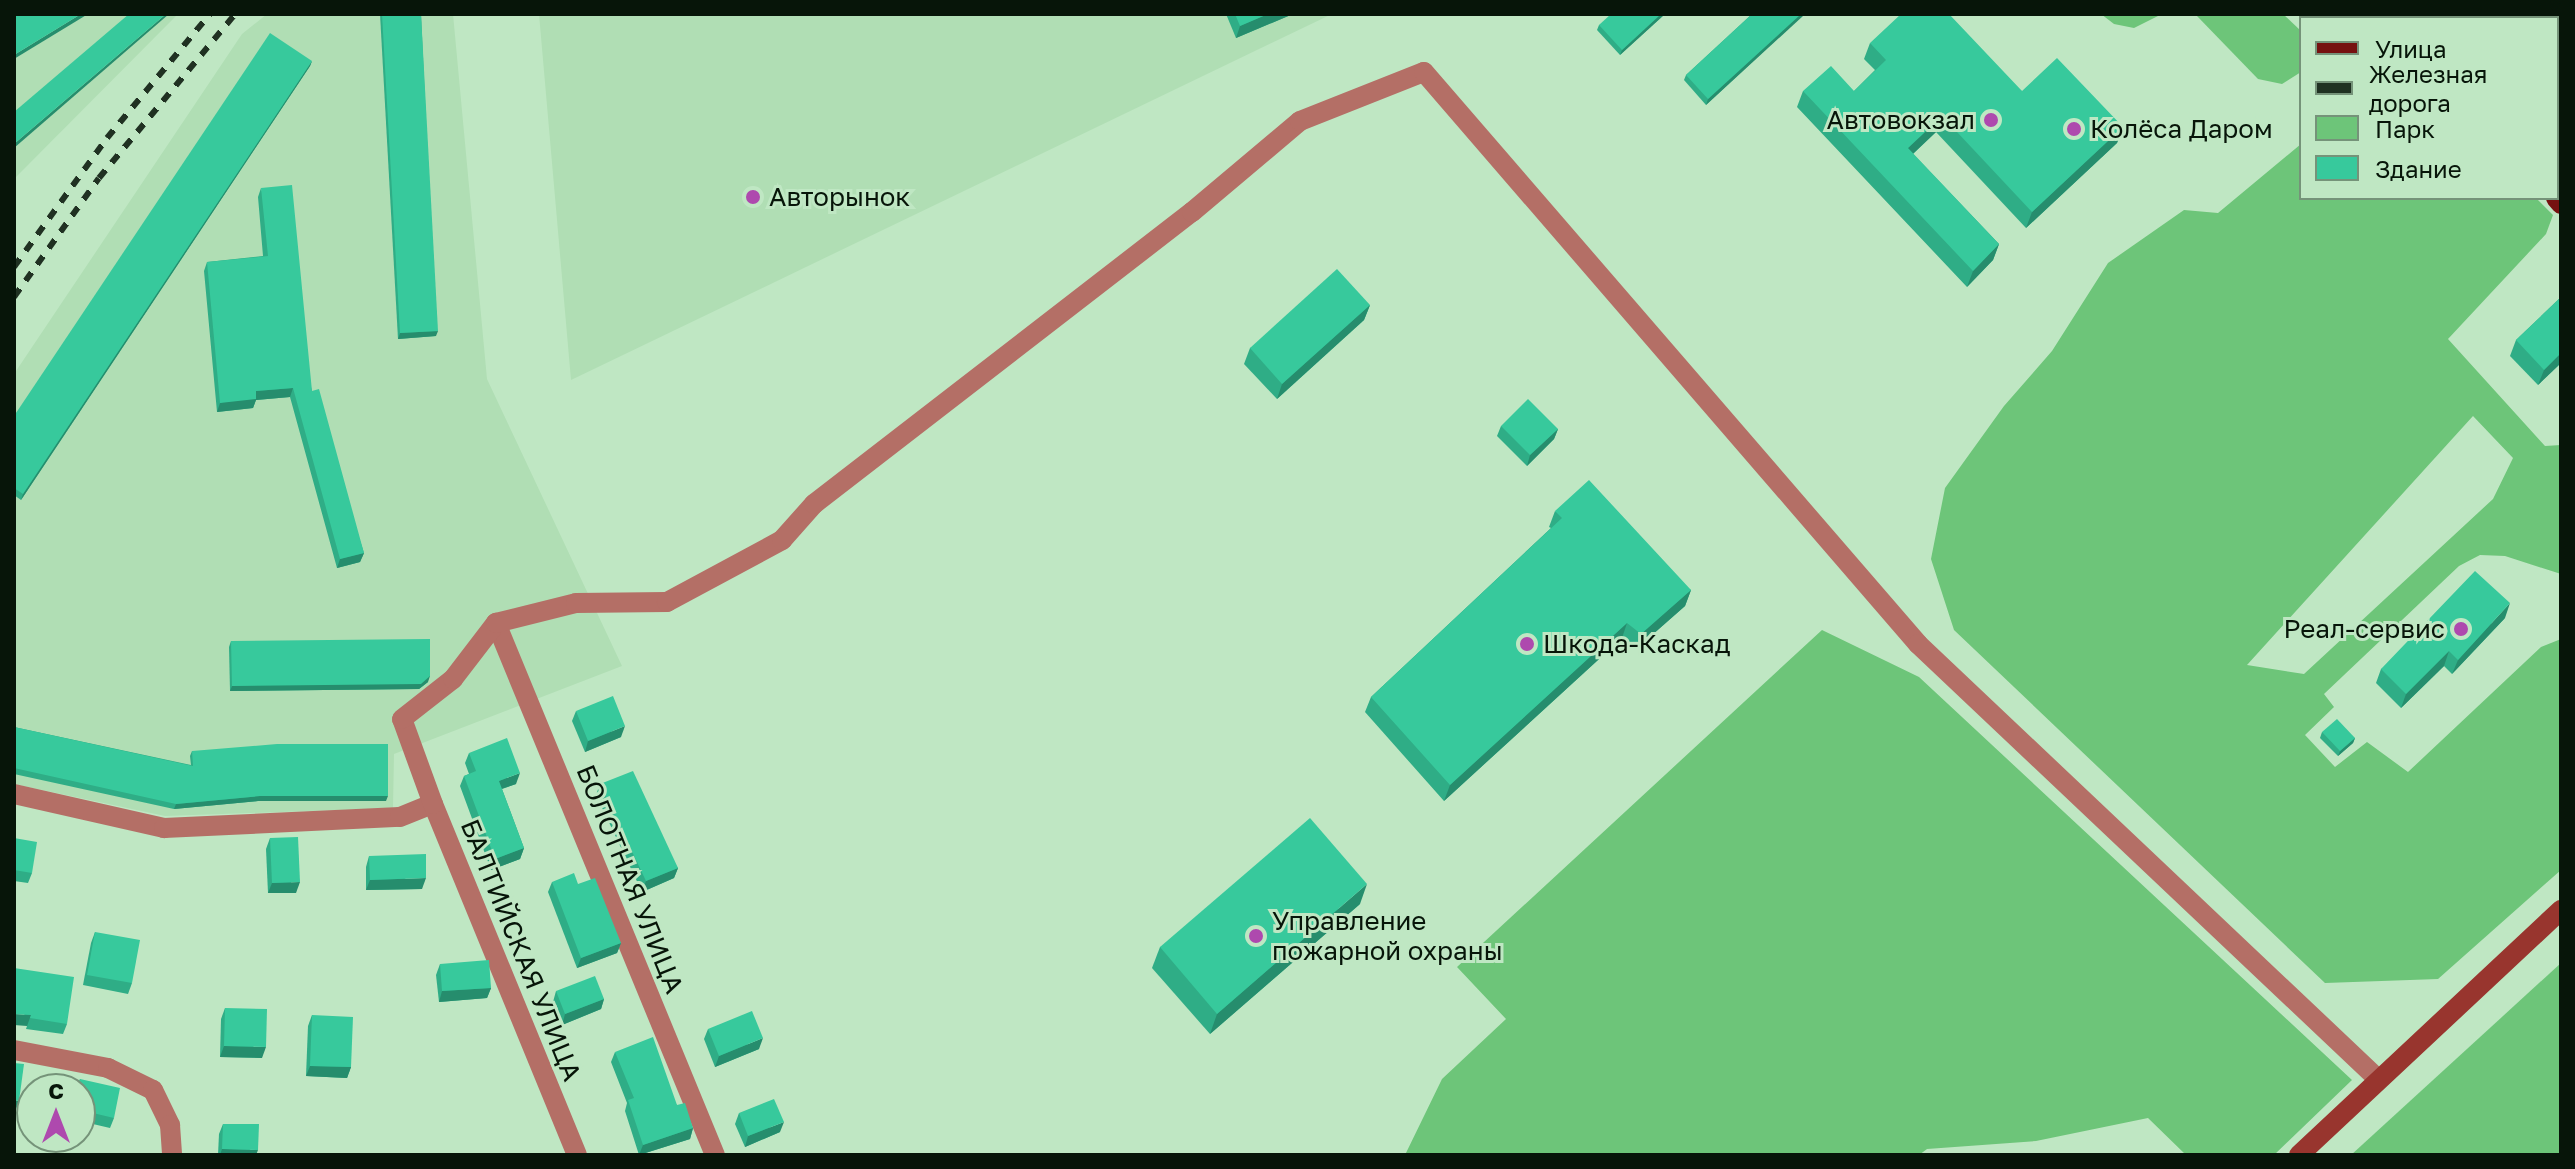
<!DOCTYPE html>
<meta charset="utf-8">
<style>
body{margin:0}
#map{position:relative;width:2575px;height:1169px;overflow:hidden;background:#bfe7c3;font-family:"Golos Text",sans-serif}
div>[style]{position:absolute}
[style*='--x']{left:calc(var(--x)*1px);top:calc(var(--y)*1px);width:calc(var(--w)*1px);rotate:calc(var(--a)*1deg)}
.built>*{inset:0;background:#b0deb4}
.green>*{inset:0;background:#6dc579}
.street>*{height:20px;margin:-10px;padding:0 10px;transform-origin:10px;border-radius:10px;background:#b46f66}
.secondary>*{height:20px;margin:-10px;padding:0 10px;transform-origin:10px;border-radius:10px;background:#98352e}
.primary>*{height:20px;margin:-10px;padding:0 10px;transform-origin:10px;border-radius:10px;background:#761110}
.tram>*{height:2px;margin:-1px;padding:0 1px;transform-origin:1px;border-radius:1px;background:#203122}
.rail>*{height:6px;margin-top:-3px;transform-origin:0;background:repeating-linear-gradient(90deg,#203122 0 10px,transparent 0 20px)}
.wall>*{inset:0;background:#2fad86}
.shaded-wall>*{inset:0;background:#268d6d}
.building>*{inset:0;background:#37c99c}
.dots>*{width:22px;height:22px;translate:-50% -50%;box-sizing:border-box;border:4px solid #bfe7c3;border-radius:50%}
span{translate:-50% -50%;white-space:nowrap;text-align:center;line-height:1.15;-webkit-text-stroke:6px #bfe7c3;paint-order:stroke}
.poi-label{font-size:26px;color:#071509}
.right{translate:-100% -50%;text-align:right}
.left{translate:0 -50%;text-align:left}
.street-label{font-size:26px;color:#071509}
.frame{position:absolute;inset:0;border:16px solid #071509;pointer-events:none}
.legend{position:absolute;left:2299px;top:16px;width:260px;height:184px;box-sizing:border-box;background:#bfe7c3;border:2px solid #759379;margin:0;padding:10px 14px;list-style:none;font-size:24px;color:#071509}
.legend li{display:flex;align-items:center;gap:16px;height:40px}
.legend b{width:40px;border:2px solid #759379}
.north{position:absolute;left:16px;top:1073px;width:80px;height:80px;box-sizing:border-box;background:#bfe7c3;border:2px solid #759379;border-radius:50%;rotate:0deg;font-size:22px;font-weight:700;line-height:32px;text-align:center;color:#071509}
.north::after{content:'';display:block;margin:auto;width:28px;height:36px;background:#ae49ae;clip-path:polygon(50% 0,100% 100%,50% 72%,0 100%)}
</style>
<div id="map">
<div class="built">
<i style="clip-path:polygon(14px 14px,178px 14px,14px 179px)"></i>
<i style="clip-path:polygon(267px 14px,453px 14px,487px 379px,622px 666px,394px 754px,393px 808px,165px 816px,14px 784px,14px 374px,242px 34px)"></i>
<i style="clip-path:polygon(539px 14px,1332px 14px,571px 380px)"></i>
</div>
<div class="green">
<i style="clip-path:polygon(2101px 14px,2162px 14px,2134px 28px,2114px 24px)"></i>
<i style="clip-path:polygon(2200px 14px,2283px 14px,2301px 31px,2301px 72px,2282px 84px,2258px 79px,2197px 16px)"></i>
<i style="clip-path:polygon(evenodd,2301px 144px,2301px 198px,2536px 198px,2553px 215px,2546px 234px,2448px 339px,2545px 446px,2561px 445px,2561px 574px,2505px 556px,2480px 555px,2459px 566px,2324px 694px,2334px 707px,2305px 735px,2335px 767px,2367px 742px,2408px 772px,2541px 647px,2561px 639px,2561px 870px,2438px 979px,2325px 983px,1954px 630px,1931px 559px,1945px 488px,2004px 406px,2052px 351px,2108px 263px,2184px 210px,2218px 213px,2301px 144px,2473px 416px,2513px 458px,2493px 499px,2304px 674px,2247px 665px,2473px 416px)"></i>
<i style="clip-path:polygon(1822px 630px,1919px 677px,2352px 1080px,2274px 1155px,2186px 1155px,2148px 1118px,2036px 1141px,1927px 1149px,1919px 1155px,1405px 1155px,1442px 1079px,1506px 1019px,1457px 967px)"></i>
<i style="clip-path:polygon(2561px 963px,2561px 1155px,2351px 1155px)"></i>
</div>
<div class="street">
<i style="--x:496;--y:623;--w:575;--a:67.63"></i>
<i style="--x:14;--y:794;--w:154;--a:12.8"></i>
<i style="--x:164;--y:828;--w:236;--a:-2.7"></i>
<i style="--x:400;--y:817;--w:35;--a:-22"></i>
<i style="--x:433;--y:804;--w:379;--a:67.7"></i>
<i style="--x:433;--y:804;--w:90;--a:-110"></i>
<i style="--x:402;--y:719;--w:65;--a:-38.1"></i>
<i style="--x:453;--y:679;--w:71;--a:-52.5"></i>
<i style="--x:496;--y:623;--w:82;--a:-14"></i>
<i style="--x:576;--y:603;--w:91;--a:-0.6"></i>
<i style="--x:667;--y:602;--w:131;--a:-28.3"></i>
<i style="--x:782;--y:540;--w:48;--a:-48.4"></i>
<i style="--x:814;--y:504;--w:478;--a:-37.7"></i>
<i style="--x:1192;--y:212;--w:141;--a:-40.1"></i>
<i style="--x:1300;--y:121;--w:133;--a:-21.6"></i>
<i style="--x:1424;--y:72;--w:756;--a:49.18"></i>
<i style="--x:1918;--y:644;--w:633;--a:43.4"></i>
<i style="--x:14;--y:1050;--w:96;--a:10.8"></i>
<i style="--x:108;--y:1068;--w:50;--a:26.1"></i>
<i style="--x:153;--y:1090;--w:39;--a:64"></i>
<i style="--x:170;--y:1125;--w:30;--a:86"></i>
</div>
<div class="secondary">
<i style="--x:2299;--y:1155;--w:359;--a:-43.1"></i>
</div>
<div class="primary">
<i style="--x:2363;--y:14;--w:6;--a:39"></i>
<i style="--x:2556;--y:198;--w:8;--a:50"></i>
</div>
<div class="tram">
<i style="--x:2417;--y:14;--w:6;--a:45"></i>
<i style="--x:2440;--y:14;--w:5;--a:53"></i>
<i style="--x:2557;--y:138;--w:6;--a:45"></i>
<i style="--x:2557;--y:163;--w:6;--a:45"></i>
</div>
<div class="rail">
<i style="--x:14;--y:267;--w:159;--a:-54.2"></i>
<i style="--x:107;--y:138;--w:161;--a:-50.3"></i>
<i style="--x:14;--y:297;--w:146;--a:-54.5"></i>
<i style="--x:99;--y:178;--w:213;--a:-50.3"></i>
</div>
<div class="wall">
<i style="clip-path:polygon(380px 14px,421px 14px,436px 336px,398px 339px)"></i>
<i style="clip-path:polygon(1226px 14px,1293px 14px,1236px 38px)"></i>
<i style="clip-path:polygon(1665px 14px,1620px 55px,1597px 30px,1599px 25px)"></i>
<i style="clip-path:polygon(1752px 14px,1804px 14px,1706px 105px,1684px 80px,1686px 75px)"></i>
<i style="clip-path:polygon(1870px 43px,2022px 91px,2123px 127px,2117px 143px,2026px 228px,1936px 132px,1913px 154px,1999px 244px,1993px 260px,1967px 287px,1797px 107px,1803px 91px,1854px 91px,1875px 70px,1864px 59px)"></i>
<i style="clip-path:polygon(312px 61px,310px 66px,21px 500px,14px 495px,14px 416px)"></i>
<i style="clip-path:polygon(261px 188px,312px 391px,364px 553px,360px 562px,337px 568px,290px 397px,256px 400px,253px 408px,217px 412px,204px 271px,207px 262px,263px 256px,258px 197px)"></i>
<i style="clip-path:polygon(2561px 297px,2561px 363px,2538px 385px,2510px 356px,2516px 340px)"></i>
<i style="clip-path:polygon(1370px 305px,1364px 320px,1277px 399px,1244px 364px,1250px 348px)"></i>
<i style="clip-path:polygon(1501px 426px,1558px 429px,1554px 439px,1527px 466px,1497px 436px)"></i>
<i style="clip-path:polygon(1555px 511px,1691px 590px,1685px 606px,1635px 650px,1622px 638px,1444px 801px,1365px 712px,1371px 697px,1551px 528px,1549px 527px)"></i>
<i style="clip-path:polygon(2505px 618px,2452px 674px,2444px 666px,2401px 708px,2376px 683px,2381px 669px)"></i>
<i style="clip-path:polygon(231px 641px,428px 682px,419px 689px,230px 691px,229px 647px)"></i>
<i style="clip-path:polygon(576px 711px,621px 737px,585px 752px,572px 721px)"></i>
<i style="clip-path:polygon(14px 727px,191px 765px,190px 756px,192px 751px,386px 801px,258px 801px,174px 809px,14px 774px)"></i>
<i style="clip-path:polygon(2322px 732px,2355px 738px,2353px 743px,2338px 756px,2320px 738px)"></i>
<i style="clip-path:polygon(469px 753px,516px 784px,502px 789px,524px 848px,520px 859px,491px 870px,460px 786px,464px 776px,469px 774px,465px 763px)"></i>
<i style="clip-path:polygon(600px 784px,678px 868px,674px 878px,642px 892px,596px 795px)"></i>
<i style="clip-path:polygon(14px 838px,32px 873px,28px 883px,14px 881px)"></i>
<i style="clip-path:polygon(270px 838px,296px 893px,268px 893px,266px 849px)"></i>
<i style="clip-path:polygon(369px 856px,422px 889px,366px 890px,366px 867px)"></i>
<i style="clip-path:polygon(552px 882px,578px 884px,621px 943px,617px 953px,577px 968px,548px 892px)"></i>
<i style="clip-path:polygon(1360px 904px,1210px 1034px,1152px 968px,1160px 947px)"></i>
<i style="clip-path:polygon(95px 932px,132px 983px,128px 994px,83px 985px,91px 943px)"></i>
<i style="clip-path:polygon(440px 964px,491px 988px,487px 998px,439px 1002px,436px 975px)"></i>
<i style="clip-path:polygon(14px 968px,67px 1024px,63px 1034px,26px 1029px,27px 1026px)"></i>
<i style="clip-path:polygon(556px 991px,604px 999px,601px 1009px,562px 1025px,553px 1002px)"></i>
<i style="clip-path:polygon(225px 1008px,262px 1058px,220px 1057px,221px 1019px)"></i>
<i style="clip-path:polygon(312px 1015px,351px 1067px,347px 1078px,306px 1076px,308px 1026px)"></i>
<i style="clip-path:polygon(708px 1029px,759px 1049px,715px 1067px,704px 1039px)"></i>
<i style="clip-path:polygon(615px 1052px,677px 1105px,693px 1128px,690px 1139px,639px 1155px,625px 1111px,627px 1103px,611px 1062px)"></i>
<i style="clip-path:polygon(80px 1079px,114px 1118px,110px 1128px,80px 1121px,80px 1089px,76px 1089px)"></i>
<i style="clip-path:polygon(739px 1113px,780px 1132px,745px 1147px,735px 1124px)"></i>
<i style="clip-path:polygon(223px 1124px,256px 1155px,218px 1155px,219px 1134px)"></i>
</div>
<div class="shaded-wall">
<i style="clip-path:polygon(81px 14px,88px 14px,14px 59px,14px 55px)"></i>
<i style="clip-path:polygon(166px 14px,169px 14px,14px 148px,14px 144px)"></i>
<i style="clip-path:polygon(1268px 14px,1293px 14px,1236px 38px,1240px 26px)"></i>
<i style="clip-path:polygon(1661px 14px,1665px 14px,1620px 55px,1622px 50px)"></i>
<i style="clip-path:polygon(1801px 14px,1804px 14px,1803px 16px,1706px 105px,1708px 99px)"></i>
<i style="clip-path:polygon(312px 61px,310px 66px,21px 500px,23px 494px)"></i>
<i style="clip-path:polygon(1942px 116px,1936px 132px,1902px 164px,1908px 148px)"></i>
<i style="clip-path:polygon(2123px 127px,2117px 143px,2026px 228px,2032px 212px)"></i>
<i style="clip-path:polygon(1999px 244px,1993px 260px,1967px 287px,1973px 271px)"></i>
<i style="clip-path:polygon(1370px 305px,1364px 320px,1277px 399px,1282px 384px)"></i>
<i style="clip-path:polygon(438px 331px,436px 336px,398px 339px,400px 333px)"></i>
<i style="clip-path:polygon(2561px 353px,2561px 363px,2538px 385px,2544px 370px)"></i>
<i style="clip-path:polygon(293px 388px,290px 397px,256px 400px,253px 408px,217px 412px,220px 403px,256px 391px)"></i>
<i style="clip-path:polygon(1558px 429px,1554px 439px,1527px 466px,1530px 455px)"></i>
<i style="clip-path:polygon(364px 553px,360px 562px,337px 568px,340px 559px)"></i>
<i style="clip-path:polygon(1691px 590px,1685px 606px,1635px 650px,1641px 634px)"></i>
<i style="clip-path:polygon(2510px 603px,2505px 618px,2452px 674px,2458px 660px)"></i>
<i style="clip-path:polygon(1627px 623px,1622px 638px,1444px 801px,1450px 785px)"></i>
<i style="clip-path:polygon(2449px 651px,2444px 666px,2401px 708px,2406px 694px)"></i>
<i style="clip-path:polygon(430px 676px,428px 682px,419px 689px,230px 691px,232px 686px)"></i>
<i style="clip-path:polygon(625px 726px,621px 737px,585px 752px,588px 741px)"></i>
<i style="clip-path:polygon(2355px 738px,2353px 743px,2338px 756px,2340px 751px)"></i>
<i style="clip-path:polygon(520px 773px,516px 784px,495px 791px,499px 781px)"></i>
<i style="clip-path:polygon(260px 796px,388px 796px,386px 801px,258px 801px,174px 809px,176px 804px)"></i>
<i style="clip-path:polygon(524px 848px,520px 859px,491px 870px,495px 859px)"></i>
<i style="clip-path:polygon(678px 868px,674px 878px,642px 892px,646px 881px)"></i>
<i style="clip-path:polygon(426px 878px,422px 889px,366px 890px,370px 880px)"></i>
<i style="clip-path:polygon(300px 882px,296px 893px,268px 893px,272px 883px)"></i>
<i style="clip-path:polygon(1367px 884px,1360px 904px,1210px 1034px,1217px 1014px)"></i>
<i style="clip-path:polygon(621px 943px,617px 953px,577px 968px,581px 958px)"></i>
<i style="clip-path:polygon(491px 988px,487px 998px,439px 1002px,442px 991px)"></i>
<i style="clip-path:polygon(604px 999px,601px 1009px,562px 1025px,565px 1014px)"></i>
<i style="clip-path:polygon(14px 1014px,31px 1015px,27px 1026px,14px 1025px)"></i>
<i style="clip-path:polygon(763px 1038px,759px 1049px,715px 1067px,719px 1056px)"></i>
<i style="clip-path:polygon(224px 1046px,266px 1047px,262px 1058px,220px 1057px)"></i>
<i style="clip-path:polygon(310px 1066px,351px 1067px,347px 1078px,306px 1076px)"></i>
<i style="clip-path:polygon(14px 1100px,19px 1101px,15px 1112px,14px 1111px)"></i>
<i style="clip-path:polygon(784px 1122px,780px 1132px,745px 1147px,748px 1136px)"></i>
<i style="clip-path:polygon(693px 1128px,690px 1139px,639px 1155px,643px 1145px)"></i>
<i style="clip-path:polygon(222px 1149px,258px 1150px,256px 1155px,220px 1155px)"></i>
</div>
<div class="building">
<i style="clip-path:polygon(14px 14px,81px 14px,14px 55px)"></i>
<i style="clip-path:polygon(129px 14px,166px 14px,14px 144px,14px 112px)"></i>
<i style="clip-path:polygon(382px 14px,421px 14px,438px 331px,400px 333px)"></i>
<i style="clip-path:polygon(1235px 14px,1268px 14px,1240px 26px)"></i>
<i style="clip-path:polygon(1611px 14px,1661px 14px,1622px 50px,1599px 25px)"></i>
<i style="clip-path:polygon(1752px 14px,1801px 14px,1708px 99px,1686px 75px)"></i>
<i style="clip-path:polygon(1901px 14px,1949px 14px,2022px 91px,2057px 58px,2123px 127px,2032px 212px,1942px 116px,1908px 148px,1999px 244px,1973px 271px,1803px 91px,1831px 66px,1854px 91px,1886px 60px,1870px 43px)"></i>
<i style="clip-path:polygon(270px 33px,312px 61px,23px 494px,14px 488px,14px 416px)"></i>
<i style="clip-path:polygon(292px 185px,312px 391px,319px 389px,364px 553px,340px 559px,293px 388px,256px 391px,256px 399px,220px 403px,207px 262px,268px 256px,261px 188px)"></i>
<i style="clip-path:polygon(1337px 269px,1370px 305px,1282px 384px,1250px 348px)"></i>
<i style="clip-path:polygon(2561px 297px,2561px 353px,2544px 370px,2516px 340px)"></i>
<i style="clip-path:polygon(1528px 399px,1558px 429px,1530px 455px,1501px 426px)"></i>
<i style="clip-path:polygon(1589px 480px,1691px 590px,1641px 634px,1627px 623px,1450px 785px,1371px 697px,1562px 518px,1555px 511px)"></i>
<i style="clip-path:polygon(2475px 571px,2510px 603px,2458px 660px,2449px 651px,2406px 694px,2381px 669px)"></i>
<i style="clip-path:polygon(430px 639px,430px 676px,421px 684px,232px 686px,231px 641px)"></i>
<i style="clip-path:polygon(613px 696px,625px 726px,588px 741px,576px 711px)"></i>
<i style="clip-path:polygon(2337px 719px,2355px 738px,2340px 751px,2322px 732px)"></i>
<i style="clip-path:polygon(14px 727px,193px 766px,192px 751px,277px 744px,388px 744px,388px 796px,260px 796px,176px 804px,14px 768px)"></i>
<i style="clip-path:polygon(507px 738px,520px 773px,499px 781px,524px 848px,495px 859px,464px 776px,476px 771px,469px 753px)"></i>
<i style="clip-path:polygon(633px 771px,678px 868px,646px 881px,600px 784px)"></i>
<i style="clip-path:polygon(1310px 818px,1367px 884px,1217px 1014px,1160px 947px)"></i>
<i style="clip-path:polygon(298px 837px,300px 882px,272px 883px,270px 838px)"></i>
<i style="clip-path:polygon(14px 838px,37px 842px,32px 873px,14px 870px)"></i>
<i style="clip-path:polygon(426px 854px,426px 878px,370px 880px,369px 856px)"></i>
<i style="clip-path:polygon(574px 873px,578px 884px,595px 878px,621px 943px,581px 958px,552px 882px)"></i>
<i style="clip-path:polygon(95px 932px,140px 940px,132px 983px,87px 975px)"></i>
<i style="clip-path:polygon(489px 960px,491px 988px,442px 991px,440px 964px)"></i>
<i style="clip-path:polygon(14px 968px,74px 977px,67px 1024px,30px 1018px,31px 1015px,14px 1014px)"></i>
<i style="clip-path:polygon(595px 976px,604px 999px,565px 1014px,556px 991px)"></i>
<i style="clip-path:polygon(225px 1008px,267px 1009px,266px 1047px,224px 1046px)"></i>
<i style="clip-path:polygon(752px 1011px,763px 1038px,719px 1056px,708px 1029px)"></i>
<i style="clip-path:polygon(312px 1015px,353px 1017px,351px 1067px,310px 1066px)"></i>
<i style="clip-path:polygon(653px 1037px,677px 1105px,685px 1103px,693px 1128px,643px 1145px,628px 1100px,634px 1098px,615px 1052px)"></i>
<i style="clip-path:polygon(14px 1063px,24px 1064px,19px 1101px,14px 1100px)"></i>
<i style="clip-path:polygon(80px 1079px,120px 1088px,114px 1118px,80px 1110px,80px 1089px,78px 1089px)"></i>
<i style="clip-path:polygon(774px 1099px,784px 1122px,748px 1136px,739px 1113px)"></i>
<i style="clip-path:polygon(223px 1124px,259px 1124px,258px 1150px,222px 1149px)"></i>
</div>
<div class="dots">
<i style="left:1991px;top:120px;background:#ae49ae"></i>
<i style="left:2074px;top:129px;background:#ae49ae"></i>
<i style="left:753px;top:197px;background:#ae49ae"></i>
<i style="left:2461px;top:629px;background:#ae49ae"></i>
<i style="left:1527px;top:644px;background:#ae49ae"></i>
<i style="left:1256px;top:936px;background:#ae49ae"></i>
</div>
<div class="poi-label">
<span class="right" style="left:1975px;top:120px">Автовокзал</span>
<span class="left" style="left:2090px;top:129px">Колёса Даром</span>
<span class="left" style="left:769px;top:197px">Авторынок</span>
<span class="right" style="left:2445px;top:629px">Реал-сервис</span>
<span class="left" style="left:1543px;top:644px">Шкода-Каскад</span>
<span class="left" style="left:1272px;top:936px">Управление<br>пожарной охраны</span>
</div>
<div class="street-label">
<span style="left:630px;top:879px;rotate:68deg">БОЛОТНАЯ УЛИЦА</span>
<span style="left:521px;top:950px;rotate:68deg">БАЛТИЙСКАЯ УЛИЦА</span>
</div>
<div class="frame"></div>
<ul class="legend">
<li><b style="height:10px;background:#761110"></b>Улица</li>
<li><b style="height:10px;background:#203122"></b>Железная дорога</li>
<li><b style="height:22px;background:#6dc579"></b>Парк</li>
<li><b style="height:22px;background:#37c99c"></b>Здание</li>
</ul>
<div class="north">С</div>
</div>
